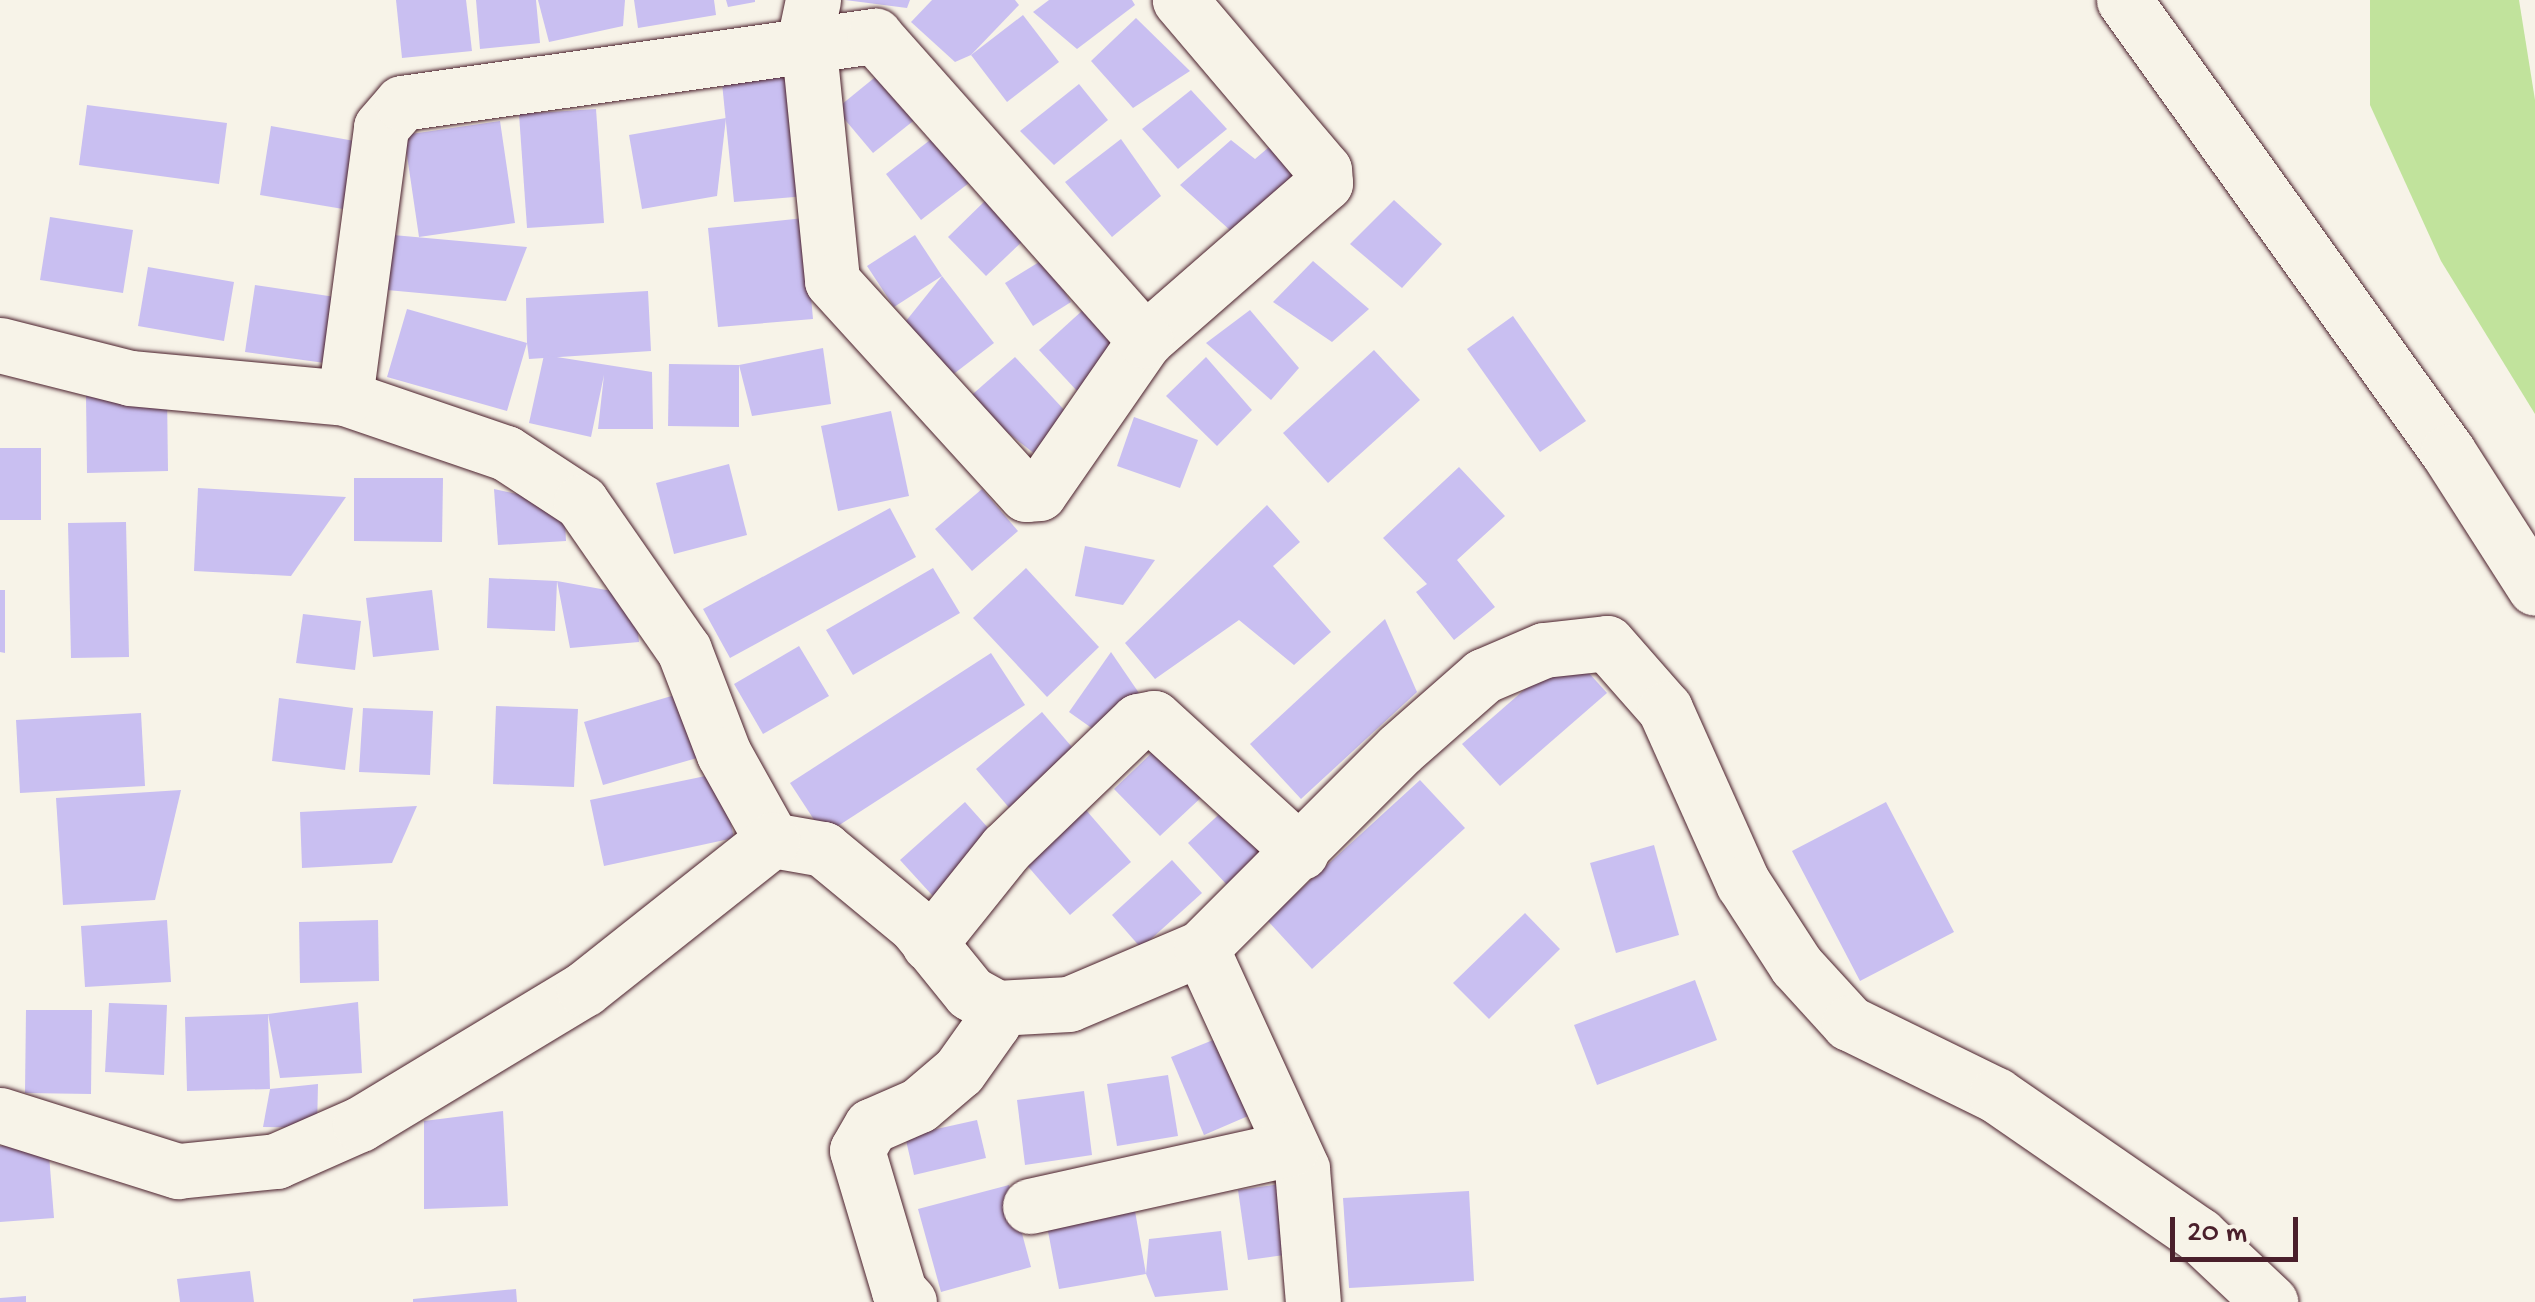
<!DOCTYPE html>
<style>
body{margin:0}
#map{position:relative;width:2535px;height:1302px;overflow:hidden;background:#f7f3e8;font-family:"Gochi Hand",sans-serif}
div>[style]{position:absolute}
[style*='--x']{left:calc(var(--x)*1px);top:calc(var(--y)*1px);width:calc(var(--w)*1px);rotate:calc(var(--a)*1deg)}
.green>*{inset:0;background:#c1e39c}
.building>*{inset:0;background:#c9bff1}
.roads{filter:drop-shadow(0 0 2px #4a1f2b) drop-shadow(0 0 2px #4a1f2b)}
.minor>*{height:55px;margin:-27.5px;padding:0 27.5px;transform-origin:27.5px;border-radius:27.5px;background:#f7f3e8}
span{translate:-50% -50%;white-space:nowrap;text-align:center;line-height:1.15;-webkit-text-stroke:8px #f7f3e8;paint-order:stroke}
.scale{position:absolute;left:2170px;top:1217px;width:128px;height:45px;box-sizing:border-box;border:5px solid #4a1f2b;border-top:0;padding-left:12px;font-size:30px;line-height:35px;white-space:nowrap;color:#4a1f2b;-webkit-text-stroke:8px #f7f3e8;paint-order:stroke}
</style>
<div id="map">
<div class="green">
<i style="clip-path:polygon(2370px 0,2519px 0,2535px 100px,2535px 414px,2441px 261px,2370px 105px)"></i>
</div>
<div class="building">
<i style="clip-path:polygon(396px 0,466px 0,472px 51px,402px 58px)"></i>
<i style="clip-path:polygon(476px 0,536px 0,540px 43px,480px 49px)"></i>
<i style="clip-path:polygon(538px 0,625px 0,623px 26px,549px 42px)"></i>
<i style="clip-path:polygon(634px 0,714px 0,716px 15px,638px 28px)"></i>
<i style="clip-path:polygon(726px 0,755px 0,755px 2px,728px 7px)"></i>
<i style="clip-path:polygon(845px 0,910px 0,907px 8px)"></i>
<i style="clip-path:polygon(932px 0,1015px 0,1019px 5px,971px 55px,955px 62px,911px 22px)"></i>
<i style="clip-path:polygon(1049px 0,1132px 0,1135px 5px,1077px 49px,1033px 12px)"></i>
<i style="clip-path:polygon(1023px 15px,1059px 62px,1007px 102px,971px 55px)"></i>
<i style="clip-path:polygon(1136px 18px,1190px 71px,1133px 108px,1091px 61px)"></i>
<i style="clip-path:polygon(879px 74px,917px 118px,873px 153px,836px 109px)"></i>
<i style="clip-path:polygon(795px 76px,806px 196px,734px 202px,722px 83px)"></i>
<i style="clip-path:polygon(1079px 84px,1108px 120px,1054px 165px,1020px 131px)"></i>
<i style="clip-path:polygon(1191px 90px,1227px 129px,1178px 169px,1142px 129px)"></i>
<i style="clip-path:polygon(87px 105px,227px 123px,219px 184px,79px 165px)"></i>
<i style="clip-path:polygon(596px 109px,604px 223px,527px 228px,519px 114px)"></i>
<i style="clip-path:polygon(726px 118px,717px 196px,642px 209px,629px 135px)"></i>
<i style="clip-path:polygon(500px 121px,515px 223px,419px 237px,404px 135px)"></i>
<i style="clip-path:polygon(271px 126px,360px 142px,349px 210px,260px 195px)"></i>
<i style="clip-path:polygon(934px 137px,969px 183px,921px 220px,886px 174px)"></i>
<i style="clip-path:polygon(1281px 137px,1315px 172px,1242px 241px,1180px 185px,1231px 140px,1255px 159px)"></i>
<i style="clip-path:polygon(1121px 139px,1161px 196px,1112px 237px,1065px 182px)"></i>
<i style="clip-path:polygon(990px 196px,1028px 236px,986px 276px,948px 237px)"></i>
<i style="clip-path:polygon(1394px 200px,1442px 244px,1402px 288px,1350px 244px)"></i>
<i style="clip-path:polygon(50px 217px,133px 230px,123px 293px,40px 280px)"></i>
<i style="clip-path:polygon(804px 218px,813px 319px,718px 327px,708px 228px)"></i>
<i style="clip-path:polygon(393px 235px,527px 247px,506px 301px,387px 290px)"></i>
<i style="clip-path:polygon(915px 235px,942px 276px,894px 307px,867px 266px)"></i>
<i style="clip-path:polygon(1044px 259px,1071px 302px,1033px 326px,1005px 283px)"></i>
<i style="clip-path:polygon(1313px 261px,1369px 309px,1332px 342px,1273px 302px)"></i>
<i style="clip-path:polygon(148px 267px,234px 282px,224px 341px,138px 326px)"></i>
<i style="clip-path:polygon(942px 276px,994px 343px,951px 376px,906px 321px)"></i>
<i style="clip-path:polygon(255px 285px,342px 298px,332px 364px,245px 352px)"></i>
<i style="clip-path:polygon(648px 291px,651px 351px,529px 359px,527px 343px,507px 411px,387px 377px,407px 309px,527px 343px,526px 298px)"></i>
<i style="clip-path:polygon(1084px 309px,1123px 352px,1078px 392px,1039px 350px)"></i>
<i style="clip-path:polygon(1250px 310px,1299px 368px,1271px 400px,1206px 343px)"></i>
<i style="clip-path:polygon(1513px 316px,1586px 421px,1540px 452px,1467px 349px)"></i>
<i style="clip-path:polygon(823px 348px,831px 404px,752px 416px,739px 365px)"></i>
<i style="clip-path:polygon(1374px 350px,1420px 400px,1328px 483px,1283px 433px)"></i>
<i style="clip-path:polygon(544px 355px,652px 372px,653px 429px,598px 429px,604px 375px,591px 437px,529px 423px)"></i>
<i style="clip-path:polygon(1015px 357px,1080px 427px,1040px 458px,966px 400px)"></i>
<i style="clip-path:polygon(1206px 357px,1252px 410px,1217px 446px,1166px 396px)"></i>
<i style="clip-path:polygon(669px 364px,739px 365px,739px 427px,668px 426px)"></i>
<i style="clip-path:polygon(167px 393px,168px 471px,87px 473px,86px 395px)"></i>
<i style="clip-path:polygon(891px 411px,909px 496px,838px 511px,821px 426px)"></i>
<i style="clip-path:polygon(1134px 417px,1198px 440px,1180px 488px,1117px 466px)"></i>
<i style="clip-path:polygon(0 448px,41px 448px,41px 520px,0 520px)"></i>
<i style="clip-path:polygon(729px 464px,747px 535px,674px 554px,656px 483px)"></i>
<i style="clip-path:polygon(1459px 467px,1505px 516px,1457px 560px,1495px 607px,1454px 640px,1416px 592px,1427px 584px,1383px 538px)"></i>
<i style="clip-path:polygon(354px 478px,443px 478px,442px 542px,354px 541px)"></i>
<i style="clip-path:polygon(198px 488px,346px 497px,291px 576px,194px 571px)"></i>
<i style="clip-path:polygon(494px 489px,564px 504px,566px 541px,498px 545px)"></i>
<i style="clip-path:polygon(982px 489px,1018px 531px,972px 571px,935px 529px)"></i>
<i style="clip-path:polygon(1267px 505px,1300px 542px,1273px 566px,1331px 632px,1294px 665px,1239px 620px,1155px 679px,1125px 643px)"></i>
<i style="clip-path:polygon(890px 508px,916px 557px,730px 658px,703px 609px)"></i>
<i style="clip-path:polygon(126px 522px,129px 657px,71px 658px,68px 523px)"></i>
<i style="clip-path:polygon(1085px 546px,1155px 560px,1123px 605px,1075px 596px)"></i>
<i style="clip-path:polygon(933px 568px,960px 613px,853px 675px,826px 630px)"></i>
<i style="clip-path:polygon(1026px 568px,1099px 647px,1047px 697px,973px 618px)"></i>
<i style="clip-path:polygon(489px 578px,557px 581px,634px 595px,639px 642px,570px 648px,557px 581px,555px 631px,487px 628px)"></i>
<i style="clip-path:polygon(0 590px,5px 590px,5px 653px,0 652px)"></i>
<i style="clip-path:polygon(432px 590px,439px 650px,373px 657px,366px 598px)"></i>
<i style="clip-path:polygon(303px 614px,361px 621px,355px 670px,296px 663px)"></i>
<i style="clip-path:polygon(1385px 619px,1417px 692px,1301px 799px,1250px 744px)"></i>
<i style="clip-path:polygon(799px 646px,829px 696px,763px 734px,734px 684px)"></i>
<i style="clip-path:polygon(1569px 651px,1607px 693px,1500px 786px,1462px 744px)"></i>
<i style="clip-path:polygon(1111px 652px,1141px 696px,1093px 729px,1069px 712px)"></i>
<i style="clip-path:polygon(991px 653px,1025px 705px,824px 835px,790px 783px)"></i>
<i style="clip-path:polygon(685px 692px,704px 756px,603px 785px,584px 722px)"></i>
<i style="clip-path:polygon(279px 698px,353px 708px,345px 770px,272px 761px)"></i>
<i style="clip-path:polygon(496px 706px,578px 709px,574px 787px,493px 784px)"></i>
<i style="clip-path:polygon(363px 708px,433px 711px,430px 775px,359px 772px)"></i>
<i style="clip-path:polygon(1042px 712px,1083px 760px,1017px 817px,976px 769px)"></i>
<i style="clip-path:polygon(141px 713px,145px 786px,20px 793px,16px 720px)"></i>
<i style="clip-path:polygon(1160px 745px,1206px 793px,1160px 836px,1114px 789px)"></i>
<i style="clip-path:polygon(720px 773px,734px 838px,604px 866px,590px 800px)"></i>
<i style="clip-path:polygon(1420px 780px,1465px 828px,1312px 969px,1267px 920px)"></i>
<i style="clip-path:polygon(181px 790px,155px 900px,63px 905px,56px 798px)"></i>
<i style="clip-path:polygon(965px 802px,1006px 848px,942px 906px,900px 860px)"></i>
<i style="clip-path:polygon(1886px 802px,1954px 932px,1860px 981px,1792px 851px)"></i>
<i style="clip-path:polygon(417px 806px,392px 863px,302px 868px,300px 812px)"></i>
<i style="clip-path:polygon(1227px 807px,1267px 850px,1228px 886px,1188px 843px)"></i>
<i style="clip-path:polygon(1086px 810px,1131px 862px,1070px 915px,1025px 863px)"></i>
<i style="clip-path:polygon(1654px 845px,1679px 935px,1616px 953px,1590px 863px)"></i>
<i style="clip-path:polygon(1172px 860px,1202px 893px,1141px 948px,1112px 915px)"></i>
<i style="clip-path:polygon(1525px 913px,1560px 949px,1489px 1019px,1453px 983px)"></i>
<i style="clip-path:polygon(167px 920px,171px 982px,85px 987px,81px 926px)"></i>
<i style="clip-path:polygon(378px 920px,379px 981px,300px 983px,299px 922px)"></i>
<i style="clip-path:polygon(1695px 980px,1717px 1040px,1597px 1085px,1574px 1025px)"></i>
<i style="clip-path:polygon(358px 1002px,362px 1073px,280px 1078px,268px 1014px)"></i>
<i style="clip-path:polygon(109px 1003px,167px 1005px,164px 1075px,105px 1072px)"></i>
<i style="clip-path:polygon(26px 1010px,92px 1010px,91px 1094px,25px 1093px)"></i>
<i style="clip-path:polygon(268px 1014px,270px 1089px,187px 1091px,185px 1017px)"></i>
<i style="clip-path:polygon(1223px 1036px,1255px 1113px,1204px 1135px,1171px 1057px)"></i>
<i style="clip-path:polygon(1168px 1075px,1178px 1136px,1117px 1146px,1107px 1084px)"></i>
<i style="clip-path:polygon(318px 1084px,317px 1128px,263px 1127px,270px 1089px)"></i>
<i style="clip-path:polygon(1084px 1091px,1092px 1155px,1025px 1165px,1017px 1100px)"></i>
<i style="clip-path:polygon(503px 1111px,508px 1206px,424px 1209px,424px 1121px)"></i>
<i style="clip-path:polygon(977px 1120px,986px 1158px,914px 1175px,905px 1136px)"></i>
<i style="clip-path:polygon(48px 1142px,54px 1218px,0 1222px,0 1146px)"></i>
<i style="clip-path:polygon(1288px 1183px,1298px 1253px,1248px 1260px,1238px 1190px)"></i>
<i style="clip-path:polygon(1009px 1185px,1031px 1267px,941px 1292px,918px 1209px)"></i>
<i style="clip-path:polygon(1469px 1191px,1474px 1281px,1349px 1288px,1343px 1198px)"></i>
<i style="clip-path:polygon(1135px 1211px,1146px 1274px,1059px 1289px,1047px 1226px)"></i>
<i style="clip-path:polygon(1221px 1231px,1228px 1290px,1155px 1297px,1146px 1274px,1149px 1239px)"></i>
<i style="clip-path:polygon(250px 1271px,254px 1302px,180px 1302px,177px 1279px)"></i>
<i style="clip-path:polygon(516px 1289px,517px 1302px,413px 1302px,413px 1299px)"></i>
<i style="clip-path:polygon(26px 1296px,26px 1302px,0 1302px,0 1298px)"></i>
</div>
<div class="roads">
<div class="minor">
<i style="--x:813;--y:0;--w:30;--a:102"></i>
<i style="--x:807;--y:29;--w:253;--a:84.3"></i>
<i style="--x:832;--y:281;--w:288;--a:47.7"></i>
<i style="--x:1026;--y:494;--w:13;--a:-4"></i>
<i style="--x:1039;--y:493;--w:186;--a:-55.3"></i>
<i style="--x:1145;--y:340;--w:239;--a:-41.1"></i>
<i style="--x:1325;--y:183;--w:13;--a:-94"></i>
<i style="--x:1324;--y:170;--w:223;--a:-130.3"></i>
<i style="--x:2124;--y:0;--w:556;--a:54.37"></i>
<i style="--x:2448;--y:452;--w:161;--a:57.4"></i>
<i style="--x:0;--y:345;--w:134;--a:14.2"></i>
<i style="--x:130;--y:378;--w:216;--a:5.3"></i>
<i style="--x:345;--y:398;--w:170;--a:18.9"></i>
<i style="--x:506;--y:453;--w:90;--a:33.2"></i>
<i style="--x:581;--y:502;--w:180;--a:55.2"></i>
<i style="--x:684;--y:650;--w:111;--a:69"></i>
<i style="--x:724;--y:754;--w:98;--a:60.8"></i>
<i style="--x:772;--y:840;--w:52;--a:10"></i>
<i style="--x:823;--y:849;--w:119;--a:39.6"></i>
<i style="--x:915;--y:925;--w:87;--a:51"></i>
<i style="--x:970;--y:993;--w:31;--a:29"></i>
<i style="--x:997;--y:1008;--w:72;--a:-3.2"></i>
<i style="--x:1069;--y:1004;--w:143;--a:-23"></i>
<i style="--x:1201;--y:948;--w:281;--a:-45"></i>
<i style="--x:1400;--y:749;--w:111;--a:-41.3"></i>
<i style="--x:1483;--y:676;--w:66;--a:-23.1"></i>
<i style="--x:1544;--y:650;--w:63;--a:-6.3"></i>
<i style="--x:1607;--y:643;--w:88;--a:48.7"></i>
<i style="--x:1665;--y:709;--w:191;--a:65.9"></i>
<i style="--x:1743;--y:883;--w:98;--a:57.1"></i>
<i style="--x:1796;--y:965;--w:79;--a:47.6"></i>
<i style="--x:1849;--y:1023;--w:164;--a:26.1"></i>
<i style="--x:1996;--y:1095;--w:247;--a:34.6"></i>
<i style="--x:2199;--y:1235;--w:98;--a:43.3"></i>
<i style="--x:345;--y:398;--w:273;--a:-82.4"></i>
<i style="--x:381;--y:127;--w:32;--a:-49"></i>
<i style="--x:402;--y:103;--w:478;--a:-8.1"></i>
<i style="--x:875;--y:36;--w:407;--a:48.4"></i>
<i style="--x:929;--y:944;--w:123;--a:-51.3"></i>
<i style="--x:1006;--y:848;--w:183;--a:-43.9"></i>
<i style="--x:1138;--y:721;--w:16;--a:-11"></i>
<i style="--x:1154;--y:718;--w:199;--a:42.4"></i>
<i style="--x:1201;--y:948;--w:243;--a:65.4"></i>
<i style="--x:1302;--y:1169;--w:133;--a:85.3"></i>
<i style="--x:0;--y:1115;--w:187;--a:17.5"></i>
<i style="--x:178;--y:1171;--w:99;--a:-5.8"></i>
<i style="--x:276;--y:1161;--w:92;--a:-23.8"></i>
<i style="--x:360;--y:1124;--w:262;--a:-31.1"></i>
<i style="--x:584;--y:989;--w:240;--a:-38.4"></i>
<i style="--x:1030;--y:1206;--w:268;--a:-12.5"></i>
<i style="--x:909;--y:1302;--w:15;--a:-132"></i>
<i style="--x:899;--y:1291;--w:147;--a:-106.6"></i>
<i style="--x:857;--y:1150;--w:28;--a:-60"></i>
<i style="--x:871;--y:1126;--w:52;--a:-23.6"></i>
<i style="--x:919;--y:1105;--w:52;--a:-40.4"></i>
<i style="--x:959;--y:1071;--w:59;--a:-54.7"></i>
<i style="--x:993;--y:1023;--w:16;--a:-75"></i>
</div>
</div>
<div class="scale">20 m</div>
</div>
